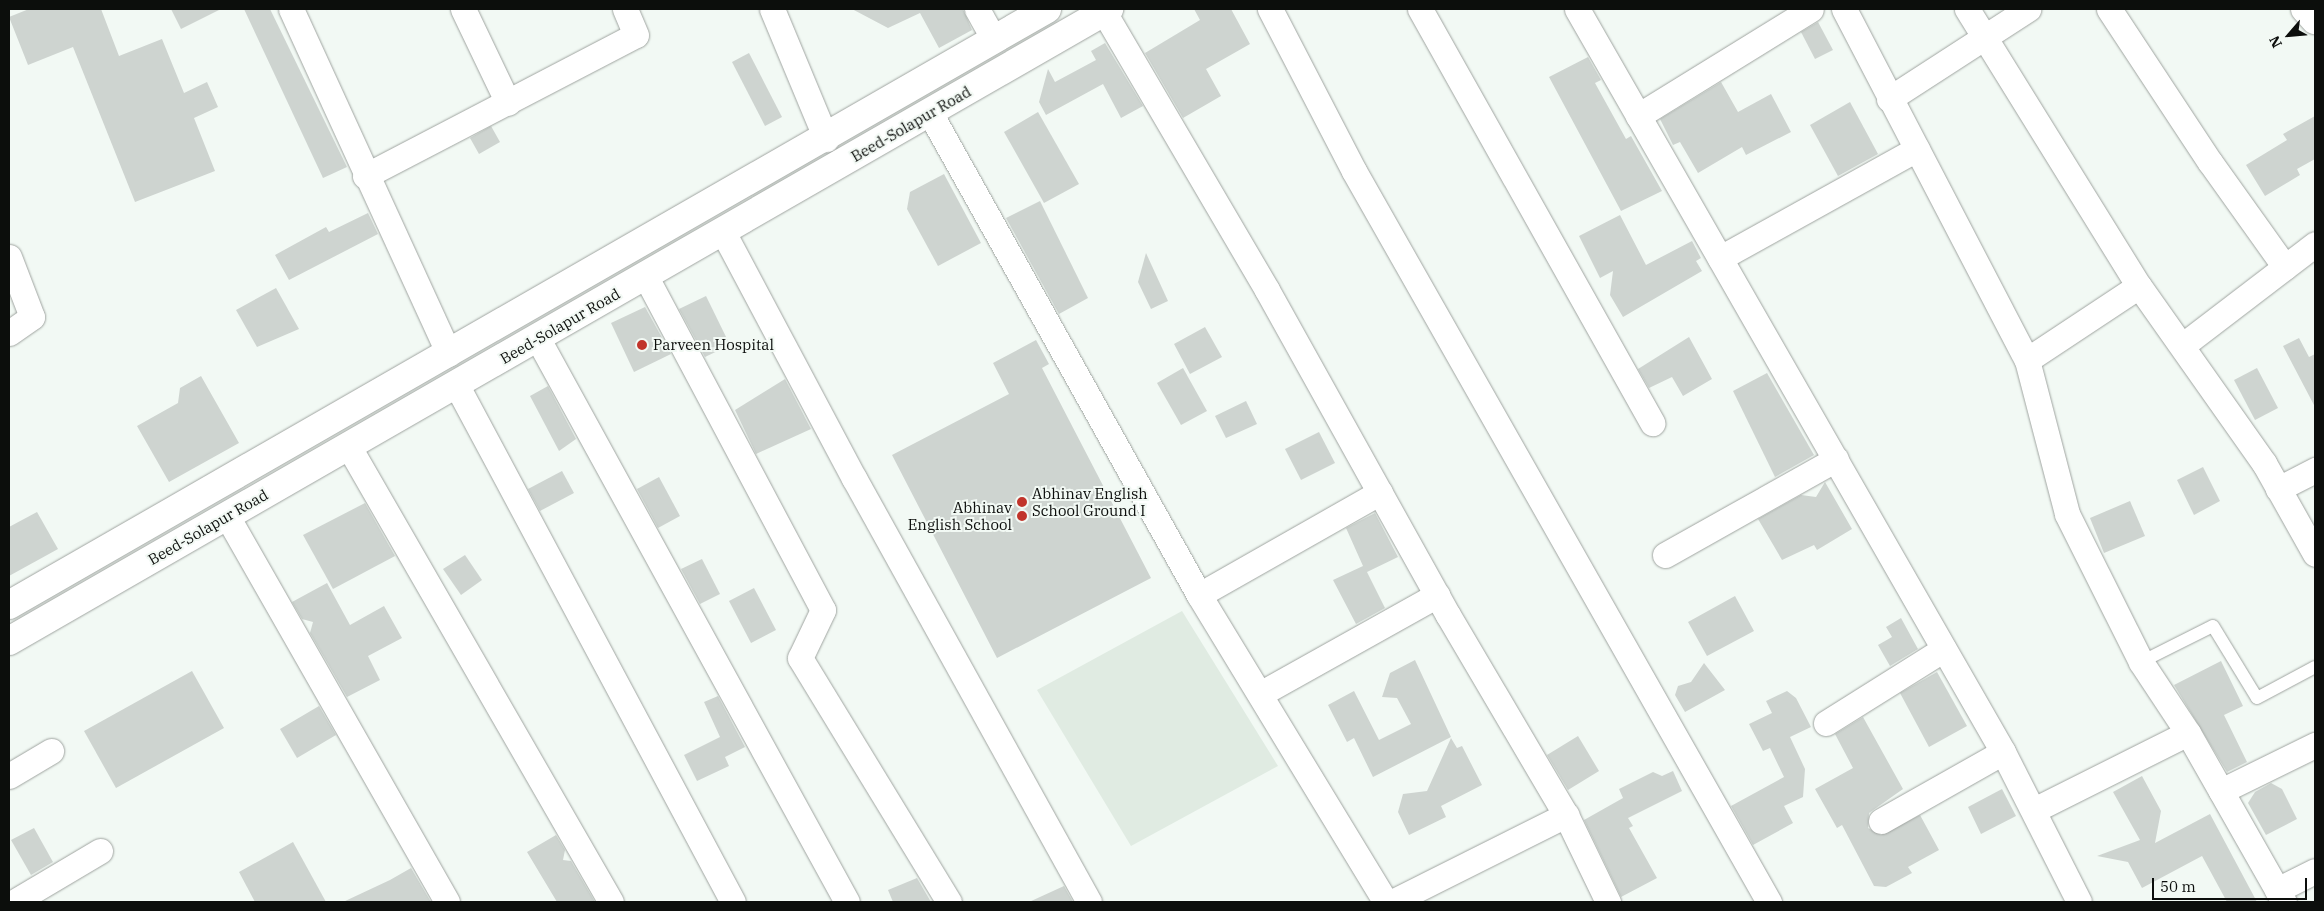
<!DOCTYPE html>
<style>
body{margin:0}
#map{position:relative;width:2324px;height:911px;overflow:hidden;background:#f2f9f4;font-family:"IBM Plex Serif",serif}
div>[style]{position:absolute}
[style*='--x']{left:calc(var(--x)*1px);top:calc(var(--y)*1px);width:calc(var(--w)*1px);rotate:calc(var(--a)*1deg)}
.built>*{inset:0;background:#e0ebe2}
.building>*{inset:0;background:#ced4d0}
.roads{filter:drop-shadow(0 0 1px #9fa4a0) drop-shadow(0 0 1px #9fa4a0)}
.service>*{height:12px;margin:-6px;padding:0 6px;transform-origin:6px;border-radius:6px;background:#fff}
.minor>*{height:25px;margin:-12.5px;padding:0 12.5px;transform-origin:12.5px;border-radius:12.5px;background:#fff}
.secondary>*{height:28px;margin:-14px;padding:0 14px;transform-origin:14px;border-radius:14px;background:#fff}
.dots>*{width:14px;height:14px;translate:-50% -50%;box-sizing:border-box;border:2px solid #f2f9f4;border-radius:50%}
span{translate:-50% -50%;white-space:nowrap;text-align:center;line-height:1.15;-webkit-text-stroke:4px #f2f9f4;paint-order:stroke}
.street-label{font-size:15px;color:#0c0e0c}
.poi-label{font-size:15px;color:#0c0e0c}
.left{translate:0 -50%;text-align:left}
.right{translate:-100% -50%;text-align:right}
.frame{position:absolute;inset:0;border:10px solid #0c0e0c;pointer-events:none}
.north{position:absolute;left:2264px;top:10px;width:50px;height:50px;-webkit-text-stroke:4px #f2f9f4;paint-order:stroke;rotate:243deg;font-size:14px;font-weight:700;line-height:20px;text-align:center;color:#0c0e0c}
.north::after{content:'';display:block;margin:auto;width:18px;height:22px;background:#0c0e0c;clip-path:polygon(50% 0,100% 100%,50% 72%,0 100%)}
.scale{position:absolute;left:2152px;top:878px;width:155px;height:22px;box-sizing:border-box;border:2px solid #0c0e0c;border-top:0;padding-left:6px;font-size:15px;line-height:18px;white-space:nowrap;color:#0c0e0c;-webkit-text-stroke:4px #f2f9f4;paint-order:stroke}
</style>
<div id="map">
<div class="built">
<i style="clip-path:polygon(1182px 611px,1278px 766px,1131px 846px,1037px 690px)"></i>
</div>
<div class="building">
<i style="clip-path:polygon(29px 9px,101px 9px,119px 56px,162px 39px,184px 93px,207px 82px,218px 107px,194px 118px,215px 171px,135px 202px,73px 47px,28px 65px,9px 17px)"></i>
<i style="clip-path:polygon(171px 9px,221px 9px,181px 29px)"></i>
<i style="clip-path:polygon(244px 9px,270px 9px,347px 167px,323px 178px)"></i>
<i style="clip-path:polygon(852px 9px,963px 9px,972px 30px,939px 48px,920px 13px,888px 28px)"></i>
<i style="clip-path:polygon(1194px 9px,1231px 9px,1250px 44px,1206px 69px,1221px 96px,1183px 118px,1145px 53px,1200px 20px)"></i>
<i style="clip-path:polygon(1818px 22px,1833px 50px,1815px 59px,1801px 32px)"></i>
<i style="clip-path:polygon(1105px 43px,1143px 106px,1121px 118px,1103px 84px,1046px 115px,1039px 102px,1048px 69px,1055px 82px,1096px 60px,1091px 51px)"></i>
<i style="clip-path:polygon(749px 53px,782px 117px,765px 126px,732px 62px)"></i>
<i style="clip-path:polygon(1588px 57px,1601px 80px,1595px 83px,1626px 139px,1631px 136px,1662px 191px,1621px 211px,1549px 77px)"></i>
<i style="clip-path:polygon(1721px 82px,1738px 112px,1771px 94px,1791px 132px,1746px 155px,1742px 147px,1698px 173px,1680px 142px,1673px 145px,1660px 119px)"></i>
<i style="clip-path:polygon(1850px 102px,1878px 154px,1838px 176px,1810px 125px)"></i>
<i style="clip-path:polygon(1038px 112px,1079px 184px,1044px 203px,1004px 132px)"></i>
<i style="clip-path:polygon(2315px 116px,2315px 159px,2297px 169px,2300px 175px,2265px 196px,2246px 165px,2287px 140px,2283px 134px)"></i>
<i style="clip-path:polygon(491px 126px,500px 142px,479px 154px,470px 138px)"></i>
<i style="clip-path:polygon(944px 174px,981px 243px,938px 266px,907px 209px,910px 192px)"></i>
<i style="clip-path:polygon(1040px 201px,1088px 298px,1059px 314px,1006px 218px)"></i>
<i style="clip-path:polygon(368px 213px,378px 234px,289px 280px,275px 255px,326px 227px,329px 232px)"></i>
<i style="clip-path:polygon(1620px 215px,1646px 265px,1692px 241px,1701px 258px,1696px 261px,1702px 271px,1623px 317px,1610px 295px,1613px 271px,1600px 278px,1579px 236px)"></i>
<i style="clip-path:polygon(1146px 253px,1168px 301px,1151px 309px,1138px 282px)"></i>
<i style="clip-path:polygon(276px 288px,299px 329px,257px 347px,236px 310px)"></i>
<i style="clip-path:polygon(706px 296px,730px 345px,705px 357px,679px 309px)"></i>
<i style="clip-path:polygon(645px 307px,671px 354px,634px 372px,611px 323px)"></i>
<i style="clip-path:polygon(1205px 327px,1222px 357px,1190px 374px,1174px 344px)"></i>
<i style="clip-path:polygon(1689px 337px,1712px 379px,1683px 396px,1672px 377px,1649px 388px,1638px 369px)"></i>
<i style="clip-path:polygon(2299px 338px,2309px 357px,2315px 354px,2315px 407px,2283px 346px)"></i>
<i style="clip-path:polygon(1036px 340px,1049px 364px,1042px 368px,1151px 578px,997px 658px,892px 455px,1009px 394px,993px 363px)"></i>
<i style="clip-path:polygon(1183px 368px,1207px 411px,1181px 425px,1157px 383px)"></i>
<i style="clip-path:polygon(2257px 368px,2278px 408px,2255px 420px,2234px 380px)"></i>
<i style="clip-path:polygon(1767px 373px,1814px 455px,1775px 477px,1733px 391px)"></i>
<i style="clip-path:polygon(201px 376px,239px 443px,169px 482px,137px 426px,178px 403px,180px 388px)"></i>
<i style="clip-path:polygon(785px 379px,811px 429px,756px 454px,735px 410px)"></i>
<i style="clip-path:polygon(548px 386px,576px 439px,559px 451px,530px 396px)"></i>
<i style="clip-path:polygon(1246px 401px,1257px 424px,1226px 438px,1215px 416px)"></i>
<i style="clip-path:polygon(1319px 432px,1335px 463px,1301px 480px,1285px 449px)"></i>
<i style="clip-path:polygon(2203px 467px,2220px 501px,2194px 515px,2177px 480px)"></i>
<i style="clip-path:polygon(562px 471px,574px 493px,540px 511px,528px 489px)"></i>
<i style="clip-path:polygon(659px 477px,680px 516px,658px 528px,637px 489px)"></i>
<i style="clip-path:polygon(1825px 482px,1852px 529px,1817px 550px,1814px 545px,1782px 560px,1758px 519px,1801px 495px,1816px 497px)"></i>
<i style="clip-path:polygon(2130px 501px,2145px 536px,2104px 553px,2090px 518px)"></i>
<i style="clip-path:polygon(365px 503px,395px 556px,333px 589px,303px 535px)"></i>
<i style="clip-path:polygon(37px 512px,58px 549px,9px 576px,9px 527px)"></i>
<i style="clip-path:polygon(1375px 513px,1398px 557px,1367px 572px,1385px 608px,1356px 624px,1333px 580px,1363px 566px,1346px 528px)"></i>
<i style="clip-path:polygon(465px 555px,482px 580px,461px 595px,443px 569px)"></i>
<i style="clip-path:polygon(702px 559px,720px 594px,700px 604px,681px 569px)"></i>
<i style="clip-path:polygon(327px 583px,350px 625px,384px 606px,402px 638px,368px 656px,380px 680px,347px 697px,310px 633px,313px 622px,302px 619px,292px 602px)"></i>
<i style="clip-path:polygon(754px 588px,776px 630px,751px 643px,729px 601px)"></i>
<i style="clip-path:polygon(1735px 596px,1754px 631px,1707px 656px,1688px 622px)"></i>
<i style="clip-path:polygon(1901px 618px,1918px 649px,1890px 666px,1878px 645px,1892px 637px,1886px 627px)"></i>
<i style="clip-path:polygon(1415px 660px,1451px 737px,1373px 777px,1354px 738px,1347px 742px,1328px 705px,1354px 691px,1379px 740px,1411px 724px,1397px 698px,1382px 697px,1390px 673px)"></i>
<i style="clip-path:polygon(2221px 661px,2243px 706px,2224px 715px,2247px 762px,2227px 772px,2174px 685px)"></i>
<i style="clip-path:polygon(1704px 663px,1725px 690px,1685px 712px,1675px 695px,1678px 686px,1691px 682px)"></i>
<i style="clip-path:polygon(192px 671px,224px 728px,116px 788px,84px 731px)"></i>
<i style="clip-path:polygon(1937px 672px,1967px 726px,1929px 747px,1900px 693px)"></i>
<i style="clip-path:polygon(1787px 691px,1796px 698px,1811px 727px,1790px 737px,1805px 769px,1803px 797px,1784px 806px,1793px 823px,1753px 845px,1731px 806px,1784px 777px,1770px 748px,1763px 751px,1749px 724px,1772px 713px,1766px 701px)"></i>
<i style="clip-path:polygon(718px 696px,745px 747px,725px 757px,729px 766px,697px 781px,684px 755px,720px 737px,704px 702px)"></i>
<i style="clip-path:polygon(319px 706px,336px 735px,297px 758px,280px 729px)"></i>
<i style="clip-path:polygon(1863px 717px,1903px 789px,1869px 813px,1868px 828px,1881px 835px,1920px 815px,1939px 850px,1908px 867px,1912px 873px,1886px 887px,1874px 886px,1842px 825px,1837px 828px,1815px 789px,1853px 768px,1835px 734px)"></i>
<i style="clip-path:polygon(1578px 736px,1599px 771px,1568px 790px,1547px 755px)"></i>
<i style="clip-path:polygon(1451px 738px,1457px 748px,1462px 746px,1482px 785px,1441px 806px,1446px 817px,1409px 835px,1398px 812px,1403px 794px,1427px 791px)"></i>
<i style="clip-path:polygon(1673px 771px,1682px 791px,1628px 818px,1633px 826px,1629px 828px,1657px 878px,1621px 897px,1584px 820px,1623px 798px,1619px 789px,1653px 772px,1662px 776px)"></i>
<i style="clip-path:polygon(2142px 776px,2161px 811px,2155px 843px,2210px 814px,2257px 902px,2227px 902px,2202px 856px,2142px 888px,2128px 862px,2097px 856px,2140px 840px,2113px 792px)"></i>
<i style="clip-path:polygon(2271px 783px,2282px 789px,2297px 819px,2266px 835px,2248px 803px,2255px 792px)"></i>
<i style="clip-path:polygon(2002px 789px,2016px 816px,1981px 834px,1968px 807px)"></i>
<i style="clip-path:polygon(34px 828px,53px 862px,31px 875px,11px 840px)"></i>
<i style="clip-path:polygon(556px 835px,565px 850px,563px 860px,571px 861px,595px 902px,557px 902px,527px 852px)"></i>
<i style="clip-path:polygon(293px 842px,326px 902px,255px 902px,239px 872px)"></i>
<i style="clip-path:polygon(411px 868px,431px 902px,343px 902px,390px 880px)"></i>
<i style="clip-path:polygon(917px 878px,931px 902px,893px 902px,888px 890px)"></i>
<i style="clip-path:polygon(1064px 886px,1073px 902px,1029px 902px)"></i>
</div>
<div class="roads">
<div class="service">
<i style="--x:2141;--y:662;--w:80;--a:-26.6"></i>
<i style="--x:2213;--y:626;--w:84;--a:58.6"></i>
<i style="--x:2257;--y:698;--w:66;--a:-28.1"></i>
</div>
<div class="minor">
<i style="--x:291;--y:9;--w:379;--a:65.4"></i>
<i style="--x:463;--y:9;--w:104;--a:64.4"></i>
<i style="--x:772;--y:9;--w:141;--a:67.4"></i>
<i style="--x:977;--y:9;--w:35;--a:61"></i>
<i style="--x:1270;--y:9;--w:182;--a:62.6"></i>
<i style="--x:1354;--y:171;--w:841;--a:60.42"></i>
<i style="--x:1420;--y:9;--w:475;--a:60.7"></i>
<i style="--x:1577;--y:9;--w:856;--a:60.17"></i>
<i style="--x:2003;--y:752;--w:168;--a:63.1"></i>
<i style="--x:1844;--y:9;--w:396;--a:62.5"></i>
<i style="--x:2027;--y:360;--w:134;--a:-33.5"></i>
<i style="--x:2139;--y:286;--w:217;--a:54.8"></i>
<i style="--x:2264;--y:463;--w:104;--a:60.7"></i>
<i style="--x:1967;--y:9;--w:326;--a:58.2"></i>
<i style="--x:2109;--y:9;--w:183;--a:56.6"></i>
<i style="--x:2210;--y:162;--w:129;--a:54.5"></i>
<i style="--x:1104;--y:12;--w:322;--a:59.6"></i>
<i style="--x:1267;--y:290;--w:372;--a:60.9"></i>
<i style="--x:1448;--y:615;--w:232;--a:59.5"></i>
<i style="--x:1566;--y:815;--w:97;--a:64.2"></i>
<i style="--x:1889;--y:99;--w:166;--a:-32.9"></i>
<i style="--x:930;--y:113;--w:552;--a:60.83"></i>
<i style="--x:1199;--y:595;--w:359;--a:58.7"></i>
<i style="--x:1638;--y:116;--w:203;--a:-31.7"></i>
<i style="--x:365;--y:176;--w:305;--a:-27.5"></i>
<i style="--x:636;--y:35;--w:28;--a:-113"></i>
<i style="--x:723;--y:232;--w:279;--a:62"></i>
<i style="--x:854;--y:478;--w:485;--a:61"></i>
<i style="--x:9;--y:257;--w:64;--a:69"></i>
<i style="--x:32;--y:317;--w:28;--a:145"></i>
<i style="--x:1720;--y:258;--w:225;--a:-29"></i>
<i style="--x:646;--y:277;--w:377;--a:62"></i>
<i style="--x:823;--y:610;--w:53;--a:115.6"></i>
<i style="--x:800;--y:658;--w:286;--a:58.6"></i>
<i style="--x:538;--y:339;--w:642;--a:61.24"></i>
<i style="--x:2183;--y:345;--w:166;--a:-37.4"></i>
<i style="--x:2027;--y:360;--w:159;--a:75.4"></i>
<i style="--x:2067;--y:514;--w:165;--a:63.4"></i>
<i style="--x:2141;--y:662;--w:85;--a:56.5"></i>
<i style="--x:2188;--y:733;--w:194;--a:60.4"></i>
<i style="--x:457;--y:386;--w:585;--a:61.86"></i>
<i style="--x:349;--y:447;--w:525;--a:60.07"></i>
<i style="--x:2278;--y:489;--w:42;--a:-27.2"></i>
<i style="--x:227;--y:516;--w:444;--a:60.3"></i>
<i style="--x:1665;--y:555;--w:196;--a:-29.3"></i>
<i style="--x:1199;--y:595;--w:208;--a:-29.6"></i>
<i style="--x:1260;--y:694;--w:203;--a:-29.2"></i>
<i style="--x:1826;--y:723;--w:139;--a:-32.1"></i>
<i style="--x:9;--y:776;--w:49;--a:-30.8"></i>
<i style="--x:2221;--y:791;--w:105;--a:-26.1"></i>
<i style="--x:2034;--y:810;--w:172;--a:-26.6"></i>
<i style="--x:1881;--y:821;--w:140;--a:-29.5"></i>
<i style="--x:2277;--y:890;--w:42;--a:-26.6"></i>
<i style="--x:14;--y:902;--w:100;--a:-30.7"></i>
<i style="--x:1392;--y:902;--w:195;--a:-26.6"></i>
</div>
<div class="secondary">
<i style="--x:2305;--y:9;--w:15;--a:48"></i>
<i style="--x:9;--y:605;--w:1197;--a:-29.86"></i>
<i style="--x:9;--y:641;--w:1269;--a:-29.88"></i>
</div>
</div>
<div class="dots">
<i style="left:642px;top:345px;background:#c1342b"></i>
<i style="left:1022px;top:502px;background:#c1342b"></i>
<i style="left:1022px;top:516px;background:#c1342b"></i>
</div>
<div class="street-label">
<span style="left:911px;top:124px;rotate:-30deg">Beed-Solapur Road</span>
<span style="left:560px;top:326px;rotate:-30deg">Beed-Solapur Road</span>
<span style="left:208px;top:527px;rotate:-30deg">Beed-Solapur Road</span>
</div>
<div class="poi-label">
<span class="left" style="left:653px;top:345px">Parveen Hospital</span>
<span class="left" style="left:1032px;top:502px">Abhinav English<br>School Ground I</span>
<span class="right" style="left:1012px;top:516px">Abhinav<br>English School</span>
</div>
<div class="frame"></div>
<div class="north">N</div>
<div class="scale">50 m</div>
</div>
